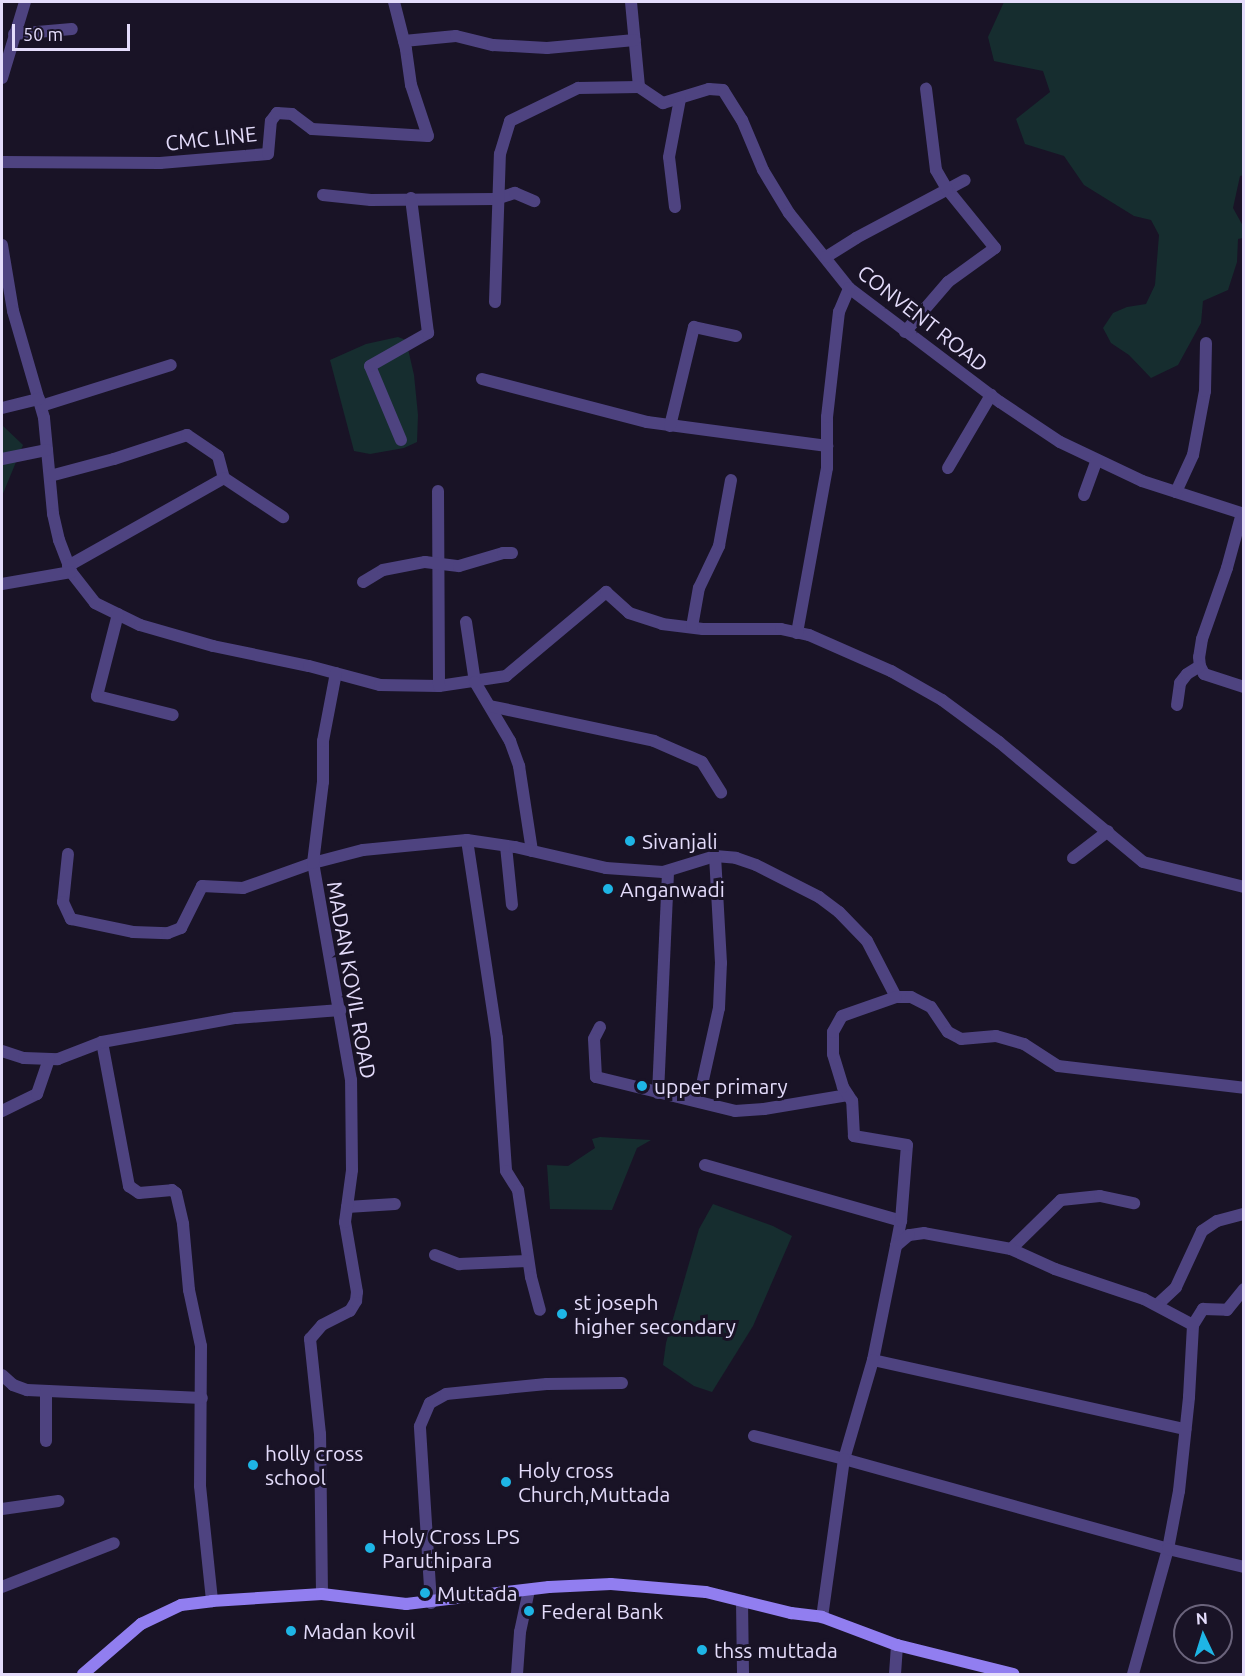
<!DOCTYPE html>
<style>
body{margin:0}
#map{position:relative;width:1245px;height:1676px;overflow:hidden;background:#191326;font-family:Ubuntu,sans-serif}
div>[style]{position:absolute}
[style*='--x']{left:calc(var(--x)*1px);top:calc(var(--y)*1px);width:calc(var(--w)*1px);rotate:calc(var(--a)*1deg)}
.green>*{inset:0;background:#162d2f}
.minor>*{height:12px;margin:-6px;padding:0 6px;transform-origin:6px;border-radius:6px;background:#4e4380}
.secondary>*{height:12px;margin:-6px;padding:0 6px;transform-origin:6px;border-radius:6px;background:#917ef0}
.dots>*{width:16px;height:16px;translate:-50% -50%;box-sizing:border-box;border:3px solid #191326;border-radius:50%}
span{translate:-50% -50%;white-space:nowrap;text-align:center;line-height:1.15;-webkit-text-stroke:6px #191326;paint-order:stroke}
.street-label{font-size:21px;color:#e4dcfb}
.poi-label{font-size:21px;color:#e4dcfb}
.left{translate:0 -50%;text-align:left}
.frame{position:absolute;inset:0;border:3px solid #e4dcfb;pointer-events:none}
.north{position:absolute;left:1173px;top:1604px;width:60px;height:60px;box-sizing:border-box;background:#191326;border:2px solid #6a637b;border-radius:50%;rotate:356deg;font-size:16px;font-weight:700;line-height:24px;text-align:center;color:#e4dcfb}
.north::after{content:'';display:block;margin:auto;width:21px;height:27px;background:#1eb5e5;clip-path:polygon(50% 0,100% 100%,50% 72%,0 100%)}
.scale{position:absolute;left:12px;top:24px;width:118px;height:27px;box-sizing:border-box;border:3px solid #e4dcfb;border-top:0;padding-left:8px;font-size:18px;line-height:21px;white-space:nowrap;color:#e4dcfb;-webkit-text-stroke:4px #191326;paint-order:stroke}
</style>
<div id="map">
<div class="green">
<i style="clip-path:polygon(1004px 2px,1243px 2px,1244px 175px,1240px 176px,1233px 208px,1243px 226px,1243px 238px,1238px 239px,1237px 262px,1228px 290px,1203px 301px,1201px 323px,1178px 365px,1151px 378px,1129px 355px,1111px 343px,1103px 328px,1113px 313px,1127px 307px,1146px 304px,1155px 285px,1159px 235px,1151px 220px,1134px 216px,1084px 185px,1064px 156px,1025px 144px,1016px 119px,1050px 92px,1043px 71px,994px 61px,988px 37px)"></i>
<i style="clip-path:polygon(398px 337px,406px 340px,414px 375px,418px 415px,417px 442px,404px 448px,370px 454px,354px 451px,330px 360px,366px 344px)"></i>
<i style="clip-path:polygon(2px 425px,23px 445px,2px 496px)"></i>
<i style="clip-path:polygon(600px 1137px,651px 1140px,637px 1148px,612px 1210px,550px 1209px,547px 1165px,568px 1166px,595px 1148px,592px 1139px)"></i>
<i style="clip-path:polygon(713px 1204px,773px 1226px,792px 1236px,753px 1326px,712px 1392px,694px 1386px,663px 1365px,666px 1343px,699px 1229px)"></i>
</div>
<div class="minor">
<i style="--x:631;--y:2;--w:85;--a:84.6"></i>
<i style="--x:639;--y:87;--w:29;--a:34"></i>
<i style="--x:663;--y:103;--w:48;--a:-16.9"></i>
<i style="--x:709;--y:89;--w:14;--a:4"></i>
<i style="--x:723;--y:90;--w:36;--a:58"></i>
<i style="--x:742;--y:120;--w:54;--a:67.2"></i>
<i style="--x:763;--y:170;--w:50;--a:58.8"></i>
<i style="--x:789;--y:213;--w:96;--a:51.3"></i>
<i style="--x:849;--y:288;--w:189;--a:37.1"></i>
<i style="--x:1000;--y:402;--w:72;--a:33.7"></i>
<i style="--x:1060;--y:442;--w:91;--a:25.4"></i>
<i style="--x:1142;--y:481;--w:107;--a:17.9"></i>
<i style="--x:14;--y:34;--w:58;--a:-4.9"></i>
<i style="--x:404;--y:41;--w:52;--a:-5.5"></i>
<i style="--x:456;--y:36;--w:38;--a:14"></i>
<i style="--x:493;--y:45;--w:54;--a:3.2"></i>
<i style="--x:547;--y:48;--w:88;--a:-5.2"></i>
<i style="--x:2;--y:78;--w:79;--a:-73.2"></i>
<i style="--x:2;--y:162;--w:158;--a:0.4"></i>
<i style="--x:160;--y:163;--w:108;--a:-4.8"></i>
<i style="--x:268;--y:154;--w:33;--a:-85"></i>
<i style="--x:271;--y:121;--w:10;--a:-53"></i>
<i style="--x:277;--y:113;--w:15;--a:4"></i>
<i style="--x:292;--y:114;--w:25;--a:37"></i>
<i style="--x:312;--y:129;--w:116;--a:3.5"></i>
<i style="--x:428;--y:136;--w:54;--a:-108.4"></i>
<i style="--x:411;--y:85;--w:36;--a:-98"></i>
<i style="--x:406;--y:49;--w:49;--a:-104.3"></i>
<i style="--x:323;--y:195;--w:48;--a:5.9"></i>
<i style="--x:371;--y:200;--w:125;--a:-0.5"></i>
<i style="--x:496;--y:199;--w:20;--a:-18"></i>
<i style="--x:515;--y:193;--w:21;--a:23"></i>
<i style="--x:675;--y:207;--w:50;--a:-96.8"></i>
<i style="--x:669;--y:157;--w:59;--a:-79.3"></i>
<i style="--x:2;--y:245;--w:67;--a:80.5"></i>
<i style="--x:13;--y:311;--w:111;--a:73.8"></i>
<i style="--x:44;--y:418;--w:96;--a:84.6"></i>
<i style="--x:53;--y:514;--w:27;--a:77"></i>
<i style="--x:59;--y:540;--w:34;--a:69"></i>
<i style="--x:71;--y:572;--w:39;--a:52"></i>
<i style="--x:95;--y:603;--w:50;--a:26.1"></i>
<i style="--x:140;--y:625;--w:76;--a:16"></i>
<i style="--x:213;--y:646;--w:98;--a:11.8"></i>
<i style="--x:309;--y:666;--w:73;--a:15"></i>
<i style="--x:380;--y:685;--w:59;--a:1"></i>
<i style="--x:439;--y:686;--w:68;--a:-8.5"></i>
<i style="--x:506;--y:676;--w:131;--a:-40"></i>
<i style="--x:606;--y:592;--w:31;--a:42"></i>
<i style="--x:629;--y:613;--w:35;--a:18"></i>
<i style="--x:662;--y:624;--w:41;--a:7"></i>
<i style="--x:703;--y:629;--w:78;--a:0"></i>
<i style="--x:781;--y:629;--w:29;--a:12"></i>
<i style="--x:809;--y:635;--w:90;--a:23.7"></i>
<i style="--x:891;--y:671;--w:59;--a:29.6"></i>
<i style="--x:942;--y:700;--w:71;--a:36.4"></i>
<i style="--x:999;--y:742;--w:187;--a:39.8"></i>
<i style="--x:1143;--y:862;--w:104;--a:13.9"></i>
<i style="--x:826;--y:257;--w:36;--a:-32"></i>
<i style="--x:856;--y:238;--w:123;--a:-28"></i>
<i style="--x:495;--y:302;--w:148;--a:-88.1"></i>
<i style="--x:500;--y:154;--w:34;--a:-73"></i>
<i style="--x:510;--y:121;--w:76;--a:-25.9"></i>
<i style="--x:578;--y:88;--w:61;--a:-0.9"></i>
<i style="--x:905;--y:332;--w:66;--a:-49.3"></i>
<i style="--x:948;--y:282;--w:58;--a:-35.9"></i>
<i style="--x:995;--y:248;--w:76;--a:-129.1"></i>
<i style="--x:947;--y:189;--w:22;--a:-120"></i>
<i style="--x:936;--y:170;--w:82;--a:-97"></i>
<i style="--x:482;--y:379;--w:171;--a:14.6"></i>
<i style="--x:647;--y:422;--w:182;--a:7.6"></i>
<i style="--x:41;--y:406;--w:136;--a:-17.5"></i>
<i style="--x:2;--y:408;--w:38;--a:-14"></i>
<i style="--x:670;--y:426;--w:102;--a:-76.4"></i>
<i style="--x:694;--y:327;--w:43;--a:12.1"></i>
<i style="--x:401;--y:440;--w:80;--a:-112.7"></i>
<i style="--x:370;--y:366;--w:67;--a:-29.6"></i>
<i style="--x:428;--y:333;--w:136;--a:-97.2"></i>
<i style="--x:2;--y:459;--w:46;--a:-11.3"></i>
<i style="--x:948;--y:468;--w:85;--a:-59.5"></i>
<i style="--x:50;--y:476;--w:66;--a:-14.9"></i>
<i style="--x:114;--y:459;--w:77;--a:-18.2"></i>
<i style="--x:187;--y:435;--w:37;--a:34"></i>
<i style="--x:218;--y:456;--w:23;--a:75"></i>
<i style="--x:224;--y:478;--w:71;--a:33.5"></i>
<i style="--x:438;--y:491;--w:195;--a:89.7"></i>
<i style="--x:1176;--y:492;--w:41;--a:-65.3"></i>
<i style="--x:1193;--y:455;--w:65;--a:-79.4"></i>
<i style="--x:1205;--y:391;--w:48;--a:-88.8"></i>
<i style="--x:1084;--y:495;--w:37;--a:-70"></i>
<i style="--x:1242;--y:513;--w:57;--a:105.3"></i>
<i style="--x:1227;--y:568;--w:75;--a:109.4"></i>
<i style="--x:1202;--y:639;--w:18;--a:99"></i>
<i style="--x:1199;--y:657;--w:9;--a:84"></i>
<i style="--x:1200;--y:666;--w:9;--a:63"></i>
<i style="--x:1204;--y:674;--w:42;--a:18"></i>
<i style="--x:68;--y:566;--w:179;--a:-29.4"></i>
<i style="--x:363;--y:582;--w:23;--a:-31"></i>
<i style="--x:383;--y:570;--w:43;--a:-10.8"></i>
<i style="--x:425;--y:562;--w:34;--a:7"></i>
<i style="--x:459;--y:566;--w:46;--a:-16.5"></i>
<i style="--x:503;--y:553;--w:9;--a:0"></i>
<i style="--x:2;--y:584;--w:70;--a:-9.9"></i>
<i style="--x:118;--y:614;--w:85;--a:104.4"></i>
<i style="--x:97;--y:696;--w:78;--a:14"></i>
<i style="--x:466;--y:622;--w:61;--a:81.5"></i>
<i style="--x:475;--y:682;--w:69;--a:59.3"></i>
<i style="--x:510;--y:741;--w:27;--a:70"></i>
<i style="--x:519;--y:766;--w:86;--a:81.3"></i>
<i style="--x:692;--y:627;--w:40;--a:-80"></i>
<i style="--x:699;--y:588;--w:47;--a:-64.5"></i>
<i style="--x:719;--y:546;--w:67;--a:-79.7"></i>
<i style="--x:797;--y:633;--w:168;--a:-79.7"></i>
<i style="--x:827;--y:468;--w:51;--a:-90"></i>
<i style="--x:827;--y:417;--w:106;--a:-83.5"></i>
<i style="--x:839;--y:312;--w:26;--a:-67"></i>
<i style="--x:1177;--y:705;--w:22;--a:-82"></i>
<i style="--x:1180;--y:683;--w:11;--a:-52"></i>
<i style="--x:1187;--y:674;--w:15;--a:-32"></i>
<i style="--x:490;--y:706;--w:168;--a:12"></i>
<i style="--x:654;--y:741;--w:52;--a:23.6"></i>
<i style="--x:702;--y:762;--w:36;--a:58"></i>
<i style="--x:467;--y:840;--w:200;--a:81.4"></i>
<i style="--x:497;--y:1038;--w:133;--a:86.1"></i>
<i style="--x:506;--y:1171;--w:22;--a:58"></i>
<i style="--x:518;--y:1190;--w:88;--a:81.5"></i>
<i style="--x:531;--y:1277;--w:34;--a:75"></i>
<i style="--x:506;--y:846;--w:59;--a:84.2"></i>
<i style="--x:68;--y:854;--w:48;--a:95.9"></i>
<i style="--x:63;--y:902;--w:19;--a:65"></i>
<i style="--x:71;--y:919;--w:63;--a:11.8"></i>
<i style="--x:133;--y:932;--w:35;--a:2"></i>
<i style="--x:168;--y:933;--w:14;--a:-21"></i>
<i style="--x:181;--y:928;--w:47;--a:-63.4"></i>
<i style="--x:202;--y:886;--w:41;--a:2.8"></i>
<i style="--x:243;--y:888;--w:74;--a:-19.7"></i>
<i style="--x:313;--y:863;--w:52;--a:-14.6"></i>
<i style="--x:363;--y:850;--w:104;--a:-5.5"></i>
<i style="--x:467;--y:840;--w:49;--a:8.3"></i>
<i style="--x:515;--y:847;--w:93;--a:13"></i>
<i style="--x:606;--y:868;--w:57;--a:4"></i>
<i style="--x:663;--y:872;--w:54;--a:-17.1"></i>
<i style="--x:715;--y:856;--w:21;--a:5"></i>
<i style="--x:736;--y:858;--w:21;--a:19"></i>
<i style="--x:756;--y:865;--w:71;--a:26.9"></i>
<i style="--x:819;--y:897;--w:25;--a:37"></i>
<i style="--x:839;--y:912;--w:40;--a:46"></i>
<i style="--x:867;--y:941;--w:63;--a:62.6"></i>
<i style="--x:896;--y:997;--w:15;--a:0"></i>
<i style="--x:911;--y:997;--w:22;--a:27"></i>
<i style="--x:931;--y:1007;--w:30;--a:56"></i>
<i style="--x:948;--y:1032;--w:15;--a:28"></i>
<i style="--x:961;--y:1039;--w:35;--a:-5"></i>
<i style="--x:996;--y:1036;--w:29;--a:16"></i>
<i style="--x:1024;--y:1044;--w:40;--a:32.9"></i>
<i style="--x:1058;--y:1066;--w:187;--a:6.7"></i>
<i style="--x:1073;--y:858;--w:44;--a:-37.6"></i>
<i style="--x:600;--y:1027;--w:13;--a:117"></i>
<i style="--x:594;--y:1039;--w:38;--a:87"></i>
<i style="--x:596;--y:1077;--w:143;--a:13.7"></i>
<i style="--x:735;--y:1111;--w:29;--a:-4"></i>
<i style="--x:764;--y:1109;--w:85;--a:-9.5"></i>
<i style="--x:102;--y:1042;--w:147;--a:79.4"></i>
<i style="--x:129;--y:1186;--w:12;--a:35"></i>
<i style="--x:139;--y:1193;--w:33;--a:-5"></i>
<i style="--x:172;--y:1190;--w:5;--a:37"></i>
<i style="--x:176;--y:1193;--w:32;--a:77"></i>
<i style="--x:183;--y:1224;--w:66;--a:84.8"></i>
<i style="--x:189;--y:1290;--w:57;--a:77.9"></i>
<i style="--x:201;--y:1346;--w:140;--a:90.4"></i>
<i style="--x:200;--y:1486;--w:116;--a:84"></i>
<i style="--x:2;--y:1051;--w:23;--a:18"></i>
<i style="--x:24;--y:1058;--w:34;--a:2"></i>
<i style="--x:58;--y:1059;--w:47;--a:-21.1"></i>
<i style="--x:102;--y:1042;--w:136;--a:-10.2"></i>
<i style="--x:236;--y:1018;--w:105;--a:-4.4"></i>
<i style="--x:703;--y:1080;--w:74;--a:-77.5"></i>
<i style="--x:719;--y:1008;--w:45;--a:-87.5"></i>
<i style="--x:721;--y:963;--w:107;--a:-93.2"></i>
<i style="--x:658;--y:1093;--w:222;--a:-87.4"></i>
<i style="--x:2;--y:1111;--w:39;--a:-26"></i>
<i style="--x:37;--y:1094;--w:37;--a:-71"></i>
<i style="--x:705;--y:1165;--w:204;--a:15.9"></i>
<i style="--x:347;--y:1207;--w:48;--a:-3.6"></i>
<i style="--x:896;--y:1246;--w:25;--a:-79"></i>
<i style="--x:901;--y:1221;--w:76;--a:-85.5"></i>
<i style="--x:907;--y:1145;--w:54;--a:-170.4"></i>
<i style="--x:854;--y:1136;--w:35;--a:-93"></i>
<i style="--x:852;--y:1101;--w:17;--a:-123"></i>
<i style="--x:843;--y:1087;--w:34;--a:-107"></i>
<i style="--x:833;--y:1054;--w:22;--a:-90"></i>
<i style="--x:833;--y:1032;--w:18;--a:-61"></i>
<i style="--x:842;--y:1016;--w:57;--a:-19.4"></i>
<i style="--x:1011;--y:1249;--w:70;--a:-44.4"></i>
<i style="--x:1061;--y:1200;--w:39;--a:-6"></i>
<i style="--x:1100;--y:1196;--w:35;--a:12"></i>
<i style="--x:435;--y:1255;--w:26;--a:21"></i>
<i style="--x:459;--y:1264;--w:69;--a:-2.5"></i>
<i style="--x:1157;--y:1305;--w:26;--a:-43"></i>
<i style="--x:1176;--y:1287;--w:62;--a:-65.1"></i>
<i style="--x:1202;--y:1231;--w:18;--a:-34"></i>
<i style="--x:1217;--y:1221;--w:28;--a:-15"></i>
<i style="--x:1193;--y:1325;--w:19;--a:-58"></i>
<i style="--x:1203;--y:1309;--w:24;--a:2"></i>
<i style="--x:1227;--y:1310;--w:27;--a:-51"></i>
<i style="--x:873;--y:1360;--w:320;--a:12.5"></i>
<i style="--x:2;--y:1375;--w:15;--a:42"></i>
<i style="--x:13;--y:1385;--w:15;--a:20"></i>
<i style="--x:27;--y:1390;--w:175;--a:2.6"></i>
<i style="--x:754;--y:1436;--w:93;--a:14.3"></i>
<i style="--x:844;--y:1459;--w:336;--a:15.5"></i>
<i style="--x:1168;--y:1549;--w:59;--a:-79.3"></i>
<i style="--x:1179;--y:1491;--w:95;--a:-83.9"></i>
<i style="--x:1189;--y:1397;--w:72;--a:-86.8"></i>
<i style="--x:1193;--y:1325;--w:55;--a:-152"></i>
<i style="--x:1144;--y:1299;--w:94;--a:-161.4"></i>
<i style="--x:1055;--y:1269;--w:48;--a:-155.6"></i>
<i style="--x:1011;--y:1249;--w:88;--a:-169.6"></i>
<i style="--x:924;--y:1233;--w:15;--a:172"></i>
<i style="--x:909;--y:1235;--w:17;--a:140"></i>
<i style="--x:896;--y:1246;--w:116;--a:101.4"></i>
<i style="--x:873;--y:1360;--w:103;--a:106.3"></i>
<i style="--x:844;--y:1459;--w:160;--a:97.9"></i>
<i style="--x:46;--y:1441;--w:50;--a:-90"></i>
<i style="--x:2;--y:1509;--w:57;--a:-8.1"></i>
<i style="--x:2;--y:1587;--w:120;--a:-21.4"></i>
<i style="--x:322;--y:1594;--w:160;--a:-90.7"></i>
<i style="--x:320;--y:1434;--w:96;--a:-96"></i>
<i style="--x:310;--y:1339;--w:18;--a:-49"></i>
<i style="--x:322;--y:1325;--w:31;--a:-27"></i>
<i style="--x:350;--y:1311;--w:12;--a:-59"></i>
<i style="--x:356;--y:1301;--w:9;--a:-84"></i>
<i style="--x:357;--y:1292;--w:71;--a:-99.7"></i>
<i style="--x:345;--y:1222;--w:52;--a:-82.3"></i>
<i style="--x:352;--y:1170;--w:90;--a:-90.6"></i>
<i style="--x:351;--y:1080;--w:220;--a:-99.9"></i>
<i style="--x:313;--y:863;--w:82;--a:-83"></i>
<i style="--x:323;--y:782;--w:41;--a:-90"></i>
<i style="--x:323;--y:741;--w:69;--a:-79.2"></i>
<i style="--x:742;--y:1601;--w:73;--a:89.2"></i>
<i style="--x:431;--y:1603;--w:177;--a:-93.6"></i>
<i style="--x:420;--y:1426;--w:25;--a:-67"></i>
<i style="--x:430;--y:1403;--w:18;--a:-29"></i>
<i style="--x:446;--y:1394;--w:101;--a:-5.7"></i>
<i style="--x:547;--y:1384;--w:75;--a:-0.8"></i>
<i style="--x:517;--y:1674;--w:42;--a:-85.9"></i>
<i style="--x:520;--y:1632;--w:43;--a:-77.9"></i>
<i style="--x:895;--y:1674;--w:29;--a:-86"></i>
<i style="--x:1133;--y:1674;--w:130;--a:-74.4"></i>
<i style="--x:1168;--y:1549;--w:78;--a:13.3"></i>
</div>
<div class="secondary">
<i style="--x:83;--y:1674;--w:77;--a:-40.8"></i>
<i style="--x:141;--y:1624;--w:44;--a:-25.4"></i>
<i style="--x:181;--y:1605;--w:31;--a:-7"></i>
<i style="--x:212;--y:1601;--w:110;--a:-3.6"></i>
<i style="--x:322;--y:1594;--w:85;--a:6.8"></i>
<i style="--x:406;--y:1604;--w:144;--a:-6.8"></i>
<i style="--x:549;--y:1587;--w:62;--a:-2.8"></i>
<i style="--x:611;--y:1584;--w:95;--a:4.8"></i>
<i style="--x:706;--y:1592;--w:88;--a:13.9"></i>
<i style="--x:791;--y:1613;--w:31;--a:7"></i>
<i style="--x:822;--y:1617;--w:80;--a:20.5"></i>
<i style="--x:897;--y:1645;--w:120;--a:14"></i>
</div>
<div class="dots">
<i style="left:630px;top:841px;background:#1eb5e5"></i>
<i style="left:608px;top:889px;background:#1eb5e5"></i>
<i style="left:642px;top:1086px;background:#1eb5e5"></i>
<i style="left:562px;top:1314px;background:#1eb5e5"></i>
<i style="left:253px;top:1465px;background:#1eb5e5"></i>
<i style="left:506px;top:1482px;background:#1eb5e5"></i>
<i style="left:370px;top:1548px;background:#1eb5e5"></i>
<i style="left:425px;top:1593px;background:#1eb5e5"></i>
<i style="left:529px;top:1611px;background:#1eb5e5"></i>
<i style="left:291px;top:1631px;background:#1eb5e5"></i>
<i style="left:702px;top:1650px;background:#1eb5e5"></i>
</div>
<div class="street-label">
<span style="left:211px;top:138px;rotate:-6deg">CMC LINE</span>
<span style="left:923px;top:318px;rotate:38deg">CONVENT ROAD</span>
<span style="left:352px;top:980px;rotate:80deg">MADAN KOVIL ROAD</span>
</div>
<div class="poi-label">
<span class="left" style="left:642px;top:841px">Sivanjali</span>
<span class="left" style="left:620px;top:889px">Anganwadi</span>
<span class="left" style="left:654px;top:1086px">upper primary</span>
<span class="left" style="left:574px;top:1314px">st joseph<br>higher secondary</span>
<span class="left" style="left:265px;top:1465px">holly cross<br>school</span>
<span class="left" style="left:518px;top:1482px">Holy cross<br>Church,Muttada</span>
<span class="left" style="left:382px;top:1548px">Holy Cross LPS<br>Paruthipara</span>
<span class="left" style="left:437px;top:1593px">Muttada</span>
<span class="left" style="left:541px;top:1611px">Federal Bank</span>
<span class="left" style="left:303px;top:1631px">Madan kovil</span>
<span class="left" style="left:714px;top:1650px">thss muttada</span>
</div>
<div class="frame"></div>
<div class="north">N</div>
<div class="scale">50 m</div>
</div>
